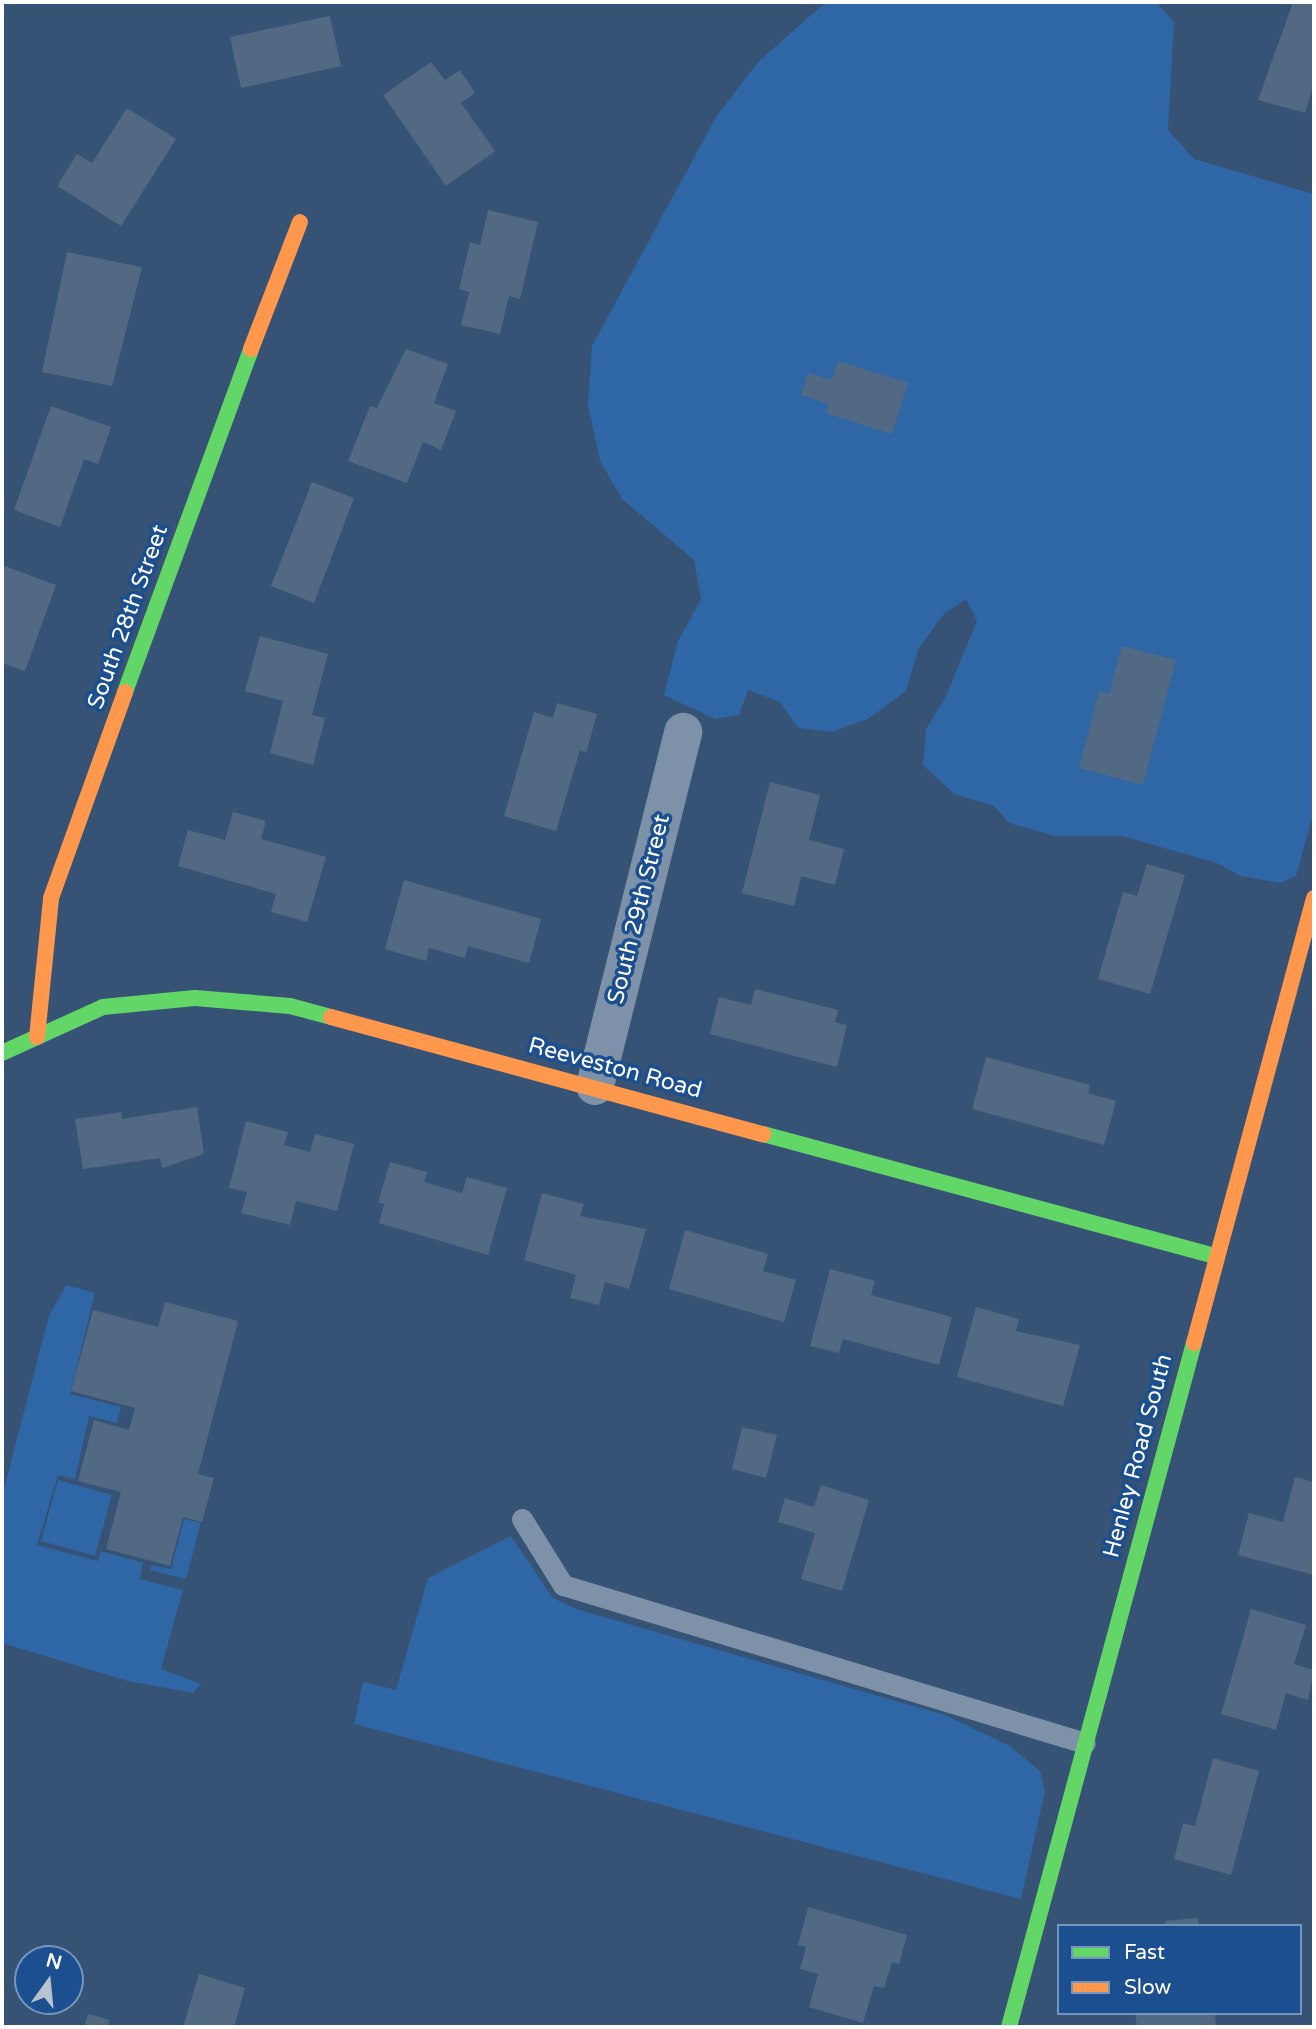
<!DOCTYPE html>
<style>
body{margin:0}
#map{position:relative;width:1316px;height:2029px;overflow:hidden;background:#365274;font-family:"Varela Round",sans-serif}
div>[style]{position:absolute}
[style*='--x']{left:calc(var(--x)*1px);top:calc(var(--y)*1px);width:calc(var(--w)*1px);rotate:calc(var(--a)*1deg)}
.green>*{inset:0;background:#2f66a5}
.building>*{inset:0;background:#526984}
.lane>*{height:21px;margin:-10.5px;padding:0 10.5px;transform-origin:10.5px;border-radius:10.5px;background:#7d92a8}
.street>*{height:38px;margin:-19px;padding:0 19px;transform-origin:19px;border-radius:19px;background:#7d92a8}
.fast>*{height:16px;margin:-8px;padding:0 8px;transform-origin:8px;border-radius:8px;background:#63d668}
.slow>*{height:16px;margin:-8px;padding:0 8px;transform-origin:8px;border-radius:8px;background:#ff974d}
span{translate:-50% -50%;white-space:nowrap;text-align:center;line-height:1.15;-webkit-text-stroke:7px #1b4f8f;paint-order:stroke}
.street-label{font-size:23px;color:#fff}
.frame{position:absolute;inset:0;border:4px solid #fff;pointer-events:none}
.legend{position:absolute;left:1057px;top:1924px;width:245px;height:91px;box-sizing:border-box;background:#1b4f8f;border:2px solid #7695bc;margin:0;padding:9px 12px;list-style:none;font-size:21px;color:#fff}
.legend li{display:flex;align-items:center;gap:14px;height:35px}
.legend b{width:35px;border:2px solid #7695bc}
.north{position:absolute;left:14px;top:1945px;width:70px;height:70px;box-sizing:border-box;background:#1b4f8f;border:2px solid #7695bc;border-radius:50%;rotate:15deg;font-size:19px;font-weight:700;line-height:28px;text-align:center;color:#fff}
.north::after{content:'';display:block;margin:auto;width:24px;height:32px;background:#b9c2ce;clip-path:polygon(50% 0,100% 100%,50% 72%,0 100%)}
</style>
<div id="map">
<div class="green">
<i style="clip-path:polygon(826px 2px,1156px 2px,1174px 22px,1168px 130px,1194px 159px,1314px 194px,1314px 812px,1296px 876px,1280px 883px,1241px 876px,1217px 863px,1122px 836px,1055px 836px,1009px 823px,994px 806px,954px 794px,923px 765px,926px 729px,945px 698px,977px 621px,966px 599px,944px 614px,919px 648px,906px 691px,868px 719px,831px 732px,798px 728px,780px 702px,748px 690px,739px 715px,715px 719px,664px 695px,678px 641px,701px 599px,694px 560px,622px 499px,600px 461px,588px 404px,592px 346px,716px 117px,759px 61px)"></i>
<i style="clip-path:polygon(66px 1285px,95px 1293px,70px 1394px,121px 1407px,117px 1423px,89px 1416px,75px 1479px,58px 1475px,37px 1545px,98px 1561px,101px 1551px,143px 1563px,140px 1579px,183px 1590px,161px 1669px,201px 1684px,193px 1693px,128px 1681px,2px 1643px,2px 1496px,49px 1316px)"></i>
<i style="clip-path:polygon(58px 1480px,112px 1495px,95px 1556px,41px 1541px)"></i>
<i style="clip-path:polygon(184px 1519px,201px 1523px,186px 1579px,150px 1570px,151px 1565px,171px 1569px)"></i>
<i style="clip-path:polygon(511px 1536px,553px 1598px,576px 1609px,945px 1715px,1010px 1746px,1040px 1771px,1045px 1791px,1021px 1899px,354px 1724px,363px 1682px,396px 1690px,428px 1578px)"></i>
</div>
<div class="building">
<i style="clip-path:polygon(1293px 2px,1314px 2px,1314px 83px,1305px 113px,1258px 100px)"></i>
<i style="clip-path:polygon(330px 16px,341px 66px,241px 88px,230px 37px)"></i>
<i style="clip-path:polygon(431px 62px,445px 80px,460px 70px,475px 93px,461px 103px,495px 151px,446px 186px,383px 95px)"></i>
<i style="clip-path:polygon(127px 108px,176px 139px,121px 226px,57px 186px,77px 154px,92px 163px)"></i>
<i style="clip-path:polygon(488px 210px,538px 222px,520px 299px,509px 296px,500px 334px,461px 325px,469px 292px,459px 289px,470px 242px,480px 245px)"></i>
<i style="clip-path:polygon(67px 252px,142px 267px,112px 386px,42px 372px)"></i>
<i style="clip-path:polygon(406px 349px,448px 364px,434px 403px,456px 411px,441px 450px,423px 442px,407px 483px,348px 461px,370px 406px,377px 408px)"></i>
<i style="clip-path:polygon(838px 361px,908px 383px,892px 434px,826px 413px,828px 404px,801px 395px,808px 373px,832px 380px)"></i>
<i style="clip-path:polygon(51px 406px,111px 427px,98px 464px,84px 459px,60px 527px,14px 510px)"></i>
<i style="clip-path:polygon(312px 482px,354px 498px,314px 603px,271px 586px)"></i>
<i style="clip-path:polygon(2px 565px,56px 585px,25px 671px,2px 663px)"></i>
<i style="clip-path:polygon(260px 636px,328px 654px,312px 715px,325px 718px,313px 765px,270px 753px,283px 701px,245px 691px)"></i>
<i style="clip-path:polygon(1122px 646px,1176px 660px,1143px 785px,1079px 768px,1099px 691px,1109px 694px)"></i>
<i style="clip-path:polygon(557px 703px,597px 714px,586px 753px,580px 750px,556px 831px,504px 816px,534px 712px,553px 718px)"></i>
<i style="clip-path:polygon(770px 782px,820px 795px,809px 840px,844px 849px,835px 885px,801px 876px,794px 906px,742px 893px)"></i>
<i style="clip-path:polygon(233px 812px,266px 821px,261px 839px,326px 857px,307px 922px,271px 912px,276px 894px,178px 866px,188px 830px,225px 840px)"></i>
<i style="clip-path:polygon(1147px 864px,1185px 875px,1150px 994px,1098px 979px,1123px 892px,1137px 896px)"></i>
<i style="clip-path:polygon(404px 880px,541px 919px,529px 963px,468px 946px,465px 958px,429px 948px,426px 961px,385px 949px)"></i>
<i style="clip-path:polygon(755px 989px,838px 1010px,835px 1022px,847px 1025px,837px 1067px,710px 1034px,719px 997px,751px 1005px)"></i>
<i style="clip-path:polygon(986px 1057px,1090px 1085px,1088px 1093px,1116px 1101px,1104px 1145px,972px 1109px)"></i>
<i style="clip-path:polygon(197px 1107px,204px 1154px,162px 1168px,160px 1158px,83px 1169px,75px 1119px,121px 1112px,122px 1119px)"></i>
<i style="clip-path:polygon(246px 1121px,288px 1132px,284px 1145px,310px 1152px,315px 1134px,354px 1144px,337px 1211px,296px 1201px,290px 1225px,241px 1213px,247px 1192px,229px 1188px)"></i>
<i style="clip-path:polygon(390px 1162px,427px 1172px,424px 1182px,462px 1193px,467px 1177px,507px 1188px,488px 1255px,379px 1223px,384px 1204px,378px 1202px)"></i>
<i style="clip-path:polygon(542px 1193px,584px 1204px,580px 1216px,646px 1229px,629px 1289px,605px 1282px,599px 1305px,570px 1298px,576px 1275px,524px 1260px)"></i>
<i style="clip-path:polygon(685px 1230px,768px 1254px,763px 1271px,796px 1280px,784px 1322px,669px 1289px)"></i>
<i style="clip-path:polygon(830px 1269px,875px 1281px,871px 1295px,952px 1317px,939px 1365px,843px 1339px,839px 1353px,810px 1346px)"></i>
<i style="clip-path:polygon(165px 1302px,238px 1321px,198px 1474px,214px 1478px,202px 1522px,183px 1517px,170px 1566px,106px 1549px,121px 1492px,78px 1481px,94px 1420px,129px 1430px,135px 1408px,71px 1391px,93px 1310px,158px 1327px)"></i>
<i style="clip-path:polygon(976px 1307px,1019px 1319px,1016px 1331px,1080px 1345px,1063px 1406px,957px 1377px)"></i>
<i style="clip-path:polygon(742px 1427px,777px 1435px,766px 1478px,732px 1469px)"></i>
<i style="clip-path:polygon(1295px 1477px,1314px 1482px,1314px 1575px,1238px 1555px,1249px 1513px,1283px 1522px)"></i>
<i style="clip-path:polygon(821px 1485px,869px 1500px,842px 1591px,801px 1579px,815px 1533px,778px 1522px,785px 1498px,814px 1507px)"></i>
<i style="clip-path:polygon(1251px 1609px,1306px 1625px,1294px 1664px,1314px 1670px,1308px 1700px,1286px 1693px,1276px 1730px,1221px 1714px)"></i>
<i style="clip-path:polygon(1213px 1758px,1259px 1771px,1231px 1875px,1174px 1859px,1183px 1823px,1195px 1826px)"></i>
<i style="clip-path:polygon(808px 1907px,907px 1935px,899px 1964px,892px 1962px,884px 1988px,874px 1986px,863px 2023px,809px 2007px,818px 1974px,800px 1969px,806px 1947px,798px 1945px)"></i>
<i style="clip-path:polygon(1198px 1918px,1199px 1926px,1166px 1926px,1165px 1921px)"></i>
<i style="clip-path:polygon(199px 1974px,245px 1988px,234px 2027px,183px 2027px)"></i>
<i style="clip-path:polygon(1135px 2013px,1215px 2013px,1216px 2027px,1137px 2027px)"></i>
<i style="clip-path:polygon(88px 2014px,109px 2020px,108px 2027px,84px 2027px)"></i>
</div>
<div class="lane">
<i style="--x:522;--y:1519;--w:78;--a:58.2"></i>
<i style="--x:563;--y:1585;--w:545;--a:16.84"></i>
</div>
<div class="street">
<i style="--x:595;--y:1086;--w:365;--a:-76"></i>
</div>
<div class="fast">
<i style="--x:125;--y:692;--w:365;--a:-69.8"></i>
<i style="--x:2;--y:1053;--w:111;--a:-24.5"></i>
<i style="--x:103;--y:1007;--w:92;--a:-5.6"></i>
<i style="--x:195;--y:998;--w:95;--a:4.8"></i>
<i style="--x:290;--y:1006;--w:42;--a:15"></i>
<i style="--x:763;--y:1134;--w:468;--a:15.1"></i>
<i style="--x:1009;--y:2027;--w:709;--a:-74.87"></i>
</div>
<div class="slow">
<i style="--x:251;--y:349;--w:136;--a:-68.9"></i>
<i style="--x:331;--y:1017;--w:448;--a:15.2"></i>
<i style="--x:37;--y:1037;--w:140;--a:-84.2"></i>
<i style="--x:51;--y:898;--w:219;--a:-70.2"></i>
<i style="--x:1194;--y:1343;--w:461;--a:-74.9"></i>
</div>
<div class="street-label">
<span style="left:128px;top:617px;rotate:-70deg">South 28th Street</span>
<span style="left:639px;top:909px;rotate:-76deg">South 29th Street</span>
<span style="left:615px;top:1068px;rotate:15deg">Reeveston Road</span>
<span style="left:1138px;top:1456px;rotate:-75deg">Henley Road South</span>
</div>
<div class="frame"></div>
<ul class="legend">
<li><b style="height:9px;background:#63d668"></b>Fast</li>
<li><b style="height:9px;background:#ff974d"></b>Slow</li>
</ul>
<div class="north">N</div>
</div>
